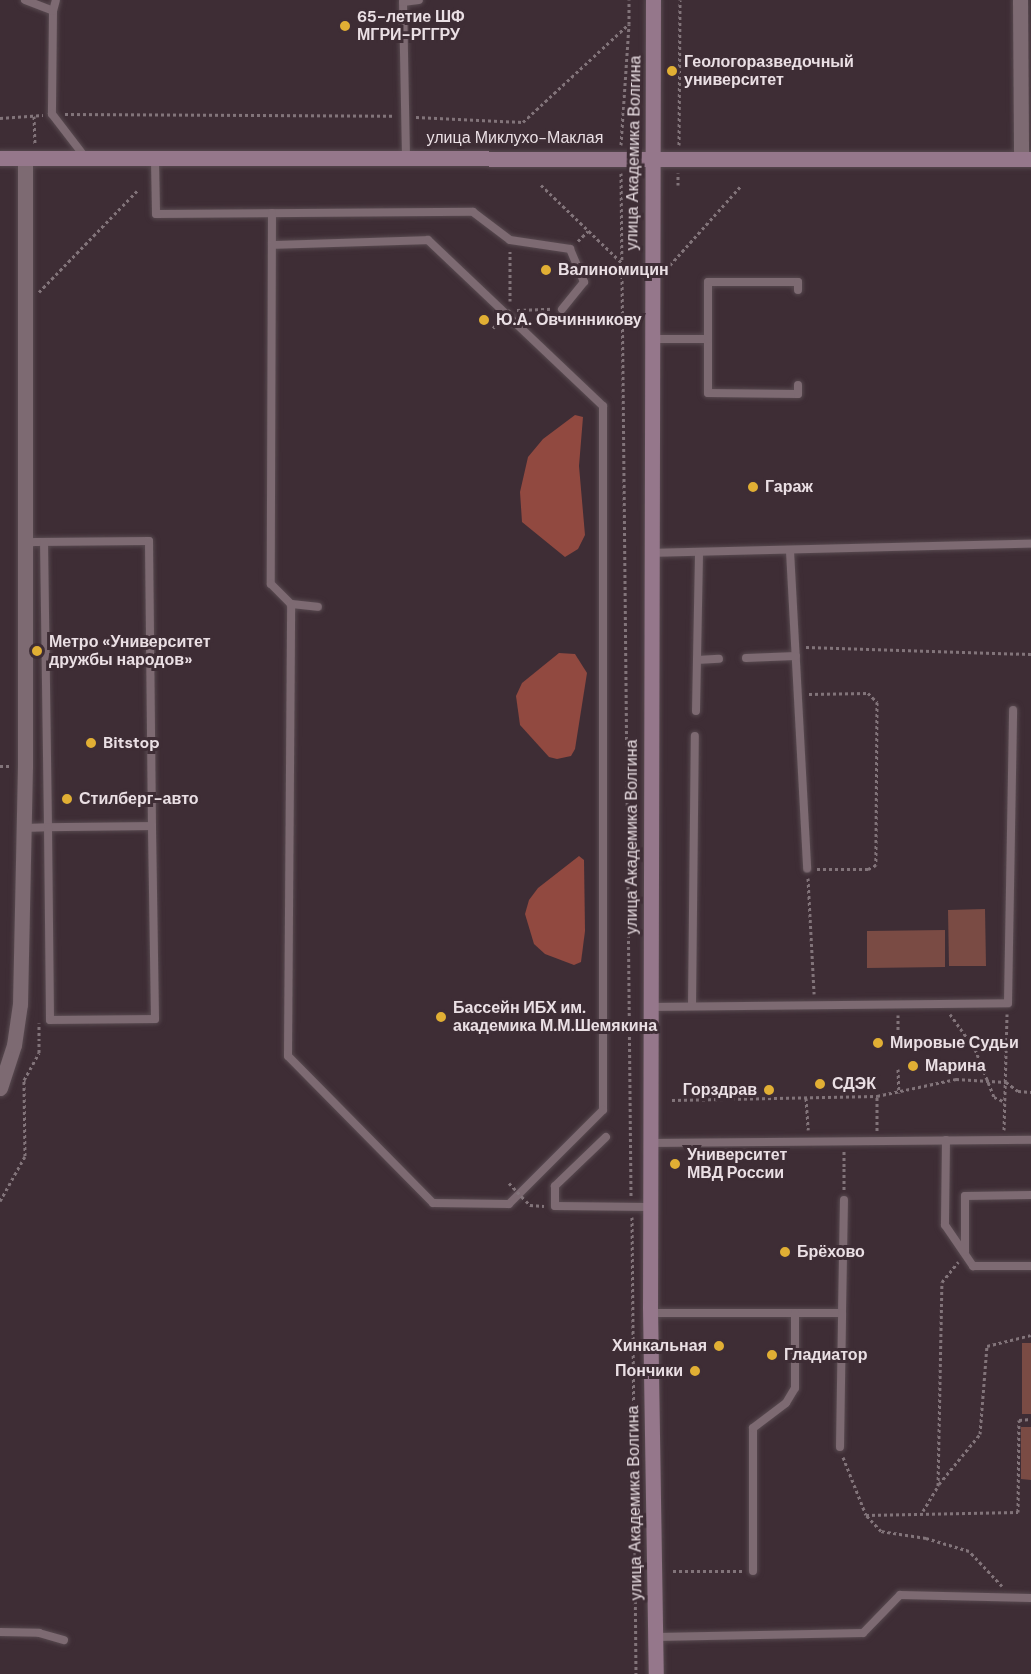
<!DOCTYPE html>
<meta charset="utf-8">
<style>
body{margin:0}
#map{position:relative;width:1031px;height:1674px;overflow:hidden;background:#3e2d35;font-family:"DM Sans",sans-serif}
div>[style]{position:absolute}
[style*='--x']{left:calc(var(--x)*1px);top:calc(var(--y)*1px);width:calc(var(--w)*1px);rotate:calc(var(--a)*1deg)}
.green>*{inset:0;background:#7a4b44}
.forest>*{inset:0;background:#914940}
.path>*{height:3px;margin-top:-1.5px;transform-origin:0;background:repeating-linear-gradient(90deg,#82747a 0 3px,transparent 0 6px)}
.roads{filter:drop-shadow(0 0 2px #584a50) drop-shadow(0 0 2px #584a50)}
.lane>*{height:8px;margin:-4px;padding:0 4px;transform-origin:4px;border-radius:4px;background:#7d6a72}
.street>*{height:15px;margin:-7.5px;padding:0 7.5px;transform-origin:7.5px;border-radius:7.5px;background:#7d6a72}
.secondary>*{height:15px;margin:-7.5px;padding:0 7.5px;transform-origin:7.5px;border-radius:7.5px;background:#95778b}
.path-bridge>*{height:3px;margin-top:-1.5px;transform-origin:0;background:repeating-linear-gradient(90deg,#82747a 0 3px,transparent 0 6px)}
.dots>*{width:16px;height:16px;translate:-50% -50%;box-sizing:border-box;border:3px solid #3e2d35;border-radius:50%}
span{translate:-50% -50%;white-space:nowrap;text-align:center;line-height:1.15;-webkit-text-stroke:6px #3e2d35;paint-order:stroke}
.poi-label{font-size:16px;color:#eadfe4;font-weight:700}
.left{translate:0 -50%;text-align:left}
.right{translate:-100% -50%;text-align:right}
.street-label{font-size:16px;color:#eadfe4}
</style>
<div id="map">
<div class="green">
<i style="clip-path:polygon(985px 909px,986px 966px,949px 966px,948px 910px)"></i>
<i style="clip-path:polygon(945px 930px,945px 967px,867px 968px,867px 931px)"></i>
<i style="clip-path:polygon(1022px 1343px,1031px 1343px,1031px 1414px,1022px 1414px)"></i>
<i style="clip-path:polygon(1021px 1427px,1031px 1427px,1031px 1480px,1021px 1479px)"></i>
</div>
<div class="forest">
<i style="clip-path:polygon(575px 415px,583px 417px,579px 466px,585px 535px,578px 549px,565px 557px,522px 522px,520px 492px,528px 457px,543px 439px)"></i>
<i style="clip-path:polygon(559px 653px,575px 654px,587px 673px,575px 749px,571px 756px,557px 759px,549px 757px,520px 725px,516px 696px,522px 683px)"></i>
<i style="clip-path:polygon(579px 856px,584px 860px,585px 931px,581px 962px,574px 965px,545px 954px,534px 944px,525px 914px,529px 900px,538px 888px)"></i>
</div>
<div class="path">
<i style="--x:65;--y:114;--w:329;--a:0.3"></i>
<i style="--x:34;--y:116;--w:28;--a:88"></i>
<i style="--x:416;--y:117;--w:107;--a:2.7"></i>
<i style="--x:523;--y:122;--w:144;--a:-42.8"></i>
<i style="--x:629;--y:24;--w:24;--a:-90"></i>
<i style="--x:0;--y:118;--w:43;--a:-4"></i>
<i style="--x:621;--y:145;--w:121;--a:-86.2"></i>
<i style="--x:679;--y:145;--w:145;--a:-89.6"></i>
<i style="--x:621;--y:173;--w:1025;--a:89.44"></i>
<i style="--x:541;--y:185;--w:114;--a:43.9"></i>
<i style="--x:678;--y:185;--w:12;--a:-90"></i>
<i style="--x:578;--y:241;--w:14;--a:-45"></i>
<i style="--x:510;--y:251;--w:50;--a:90"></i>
<i style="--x:670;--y:265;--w:106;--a:-48.1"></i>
<i style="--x:39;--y:292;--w:141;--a:-45.9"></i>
<i style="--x:517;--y:310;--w:36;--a:-2"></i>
<i style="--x:806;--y:647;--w:225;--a:1.8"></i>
<i style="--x:809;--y:694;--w:59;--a:-1"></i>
<i style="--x:868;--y:693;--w:13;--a:45"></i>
<i style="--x:877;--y:702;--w:163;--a:90.4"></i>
<i style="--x:876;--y:865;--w:9;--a:153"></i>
<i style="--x:868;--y:869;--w:51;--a:180"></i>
<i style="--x:0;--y:766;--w:10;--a:0"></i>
<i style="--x:808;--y:878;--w:116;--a:87"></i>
<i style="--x:950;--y:1014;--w:43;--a:54.5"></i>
<i style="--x:975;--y:1049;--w:52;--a:68.4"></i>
<i style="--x:994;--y:1097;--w:12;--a:24"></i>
<i style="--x:898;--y:1015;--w:24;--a:90"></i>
<i style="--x:898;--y:1069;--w:24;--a:88"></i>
<i style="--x:806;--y:1098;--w:32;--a:86"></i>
<i style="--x:672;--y:1100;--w:205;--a:-1.1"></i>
<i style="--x:877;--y:1096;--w:81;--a:-12.1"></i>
<i style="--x:956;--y:1079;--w:50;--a:3.4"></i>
<i style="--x:1006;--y:1082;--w:15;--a:37"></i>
<i style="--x:1018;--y:1091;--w:13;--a:4"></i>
<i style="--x:1004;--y:1130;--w:116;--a:-88.5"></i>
<i style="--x:877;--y:1131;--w:35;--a:-90"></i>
<i style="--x:844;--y:1190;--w:39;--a:-90"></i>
<i style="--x:0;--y:1201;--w:51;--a:-60.9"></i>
<i style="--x:25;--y:1156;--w:76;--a:-90.8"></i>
<i style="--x:24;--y:1080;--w:31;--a:-61"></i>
<i style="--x:39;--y:1053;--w:30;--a:-90"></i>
<i style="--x:526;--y:1201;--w:6;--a:45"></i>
<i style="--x:530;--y:1205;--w:14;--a:4"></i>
<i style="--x:632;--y:1217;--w:457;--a:89.5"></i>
<i style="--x:843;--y:1457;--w:62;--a:68.4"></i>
<i style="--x:939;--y:1484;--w:65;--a:-50.6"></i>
<i style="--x:980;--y:1434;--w:88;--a:-85.5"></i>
<i style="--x:987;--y:1346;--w:45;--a:-14"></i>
<i style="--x:923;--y:1511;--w:29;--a:-59"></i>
<i style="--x:938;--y:1486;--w:204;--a:-88.9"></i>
<i style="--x:942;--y:1282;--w:26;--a:-51"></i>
<i style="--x:673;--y:1571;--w:70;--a:0"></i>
<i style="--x:1002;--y:1586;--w:48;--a:-133.3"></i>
<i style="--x:969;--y:1551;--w:45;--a:-163.2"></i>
<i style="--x:926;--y:1538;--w:46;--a:-171.2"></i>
<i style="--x:881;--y:1531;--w:22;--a:-133"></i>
<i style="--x:866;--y:1515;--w:152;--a:-1.1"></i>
<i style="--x:1018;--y:1512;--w:92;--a:-89.4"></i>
<i style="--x:1019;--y:1420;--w:12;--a:-5"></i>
</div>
<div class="roads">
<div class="lane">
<i style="--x:25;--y:0;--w:30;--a:21"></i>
<i style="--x:53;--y:11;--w:103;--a:90.6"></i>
<i style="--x:52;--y:114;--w:54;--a:52.5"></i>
<i style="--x:53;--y:11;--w:11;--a:-75"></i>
<i style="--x:406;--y:157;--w:155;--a:-91.1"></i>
<i style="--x:403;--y:2;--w:16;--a:-7"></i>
<i style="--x:155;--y:160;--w:54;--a:88.9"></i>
<i style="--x:156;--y:214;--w:317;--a:-0.4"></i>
<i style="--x:473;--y:212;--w:46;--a:37.1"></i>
<i style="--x:510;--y:240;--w:61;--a:8.5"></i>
<i style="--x:570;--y:249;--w:36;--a:67"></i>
<i style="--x:584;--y:282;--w:35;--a:129"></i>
<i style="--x:272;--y:213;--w:371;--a:90.2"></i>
<i style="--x:271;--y:584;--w:28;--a:45"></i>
<i style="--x:291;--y:604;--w:27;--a:6"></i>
<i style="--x:272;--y:245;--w:156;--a:-1.8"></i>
<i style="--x:428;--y:240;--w:241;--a:43.5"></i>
<i style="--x:603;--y:406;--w:704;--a:90"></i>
<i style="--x:603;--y:1110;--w:133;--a:135"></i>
<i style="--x:509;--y:1204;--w:76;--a:-179.2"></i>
<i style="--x:433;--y:1203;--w:206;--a:-134.6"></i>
<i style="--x:288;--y:1056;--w:452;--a:-89.6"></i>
<i style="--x:650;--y:339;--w:58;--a:0"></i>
<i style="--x:708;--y:339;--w:54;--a:90"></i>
<i style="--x:708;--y:393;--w:90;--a:0.6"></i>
<i style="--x:798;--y:394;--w:9;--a:-90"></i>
<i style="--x:708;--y:339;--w:57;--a:-90"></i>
<i style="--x:708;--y:282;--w:90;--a:0"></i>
<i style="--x:798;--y:282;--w:8;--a:90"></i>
<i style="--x:25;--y:543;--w:10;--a:-6"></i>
<i style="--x:35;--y:542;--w:114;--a:-0.5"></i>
<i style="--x:149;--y:541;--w:285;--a:89.4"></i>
<i style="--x:152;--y:826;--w:104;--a:179.4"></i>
<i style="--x:48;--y:827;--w:285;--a:-90.8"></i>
<i style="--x:790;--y:551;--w:318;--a:86.9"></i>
<i style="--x:651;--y:553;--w:380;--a:-1.4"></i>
<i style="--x:746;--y:658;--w:50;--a:-2.3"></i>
<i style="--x:697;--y:660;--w:22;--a:-3"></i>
<i style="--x:696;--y:711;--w:158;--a:-88.9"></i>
<i style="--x:24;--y:828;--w:24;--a:-2"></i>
<i style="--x:48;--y:827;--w:193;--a:89.4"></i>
<i style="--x:50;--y:1020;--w:105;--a:-0.5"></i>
<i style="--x:155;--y:1019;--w:193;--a:-90.9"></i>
<i style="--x:692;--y:1006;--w:270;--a:-89.4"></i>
<i style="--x:651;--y:1007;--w:357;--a:-0.6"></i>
<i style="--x:1008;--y:1003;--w:293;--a:-89"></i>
<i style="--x:606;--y:1137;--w:71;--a:136.1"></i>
<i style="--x:555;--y:1186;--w:20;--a:90"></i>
<i style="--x:555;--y:1206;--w:96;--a:0.6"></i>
<i style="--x:946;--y:1140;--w:85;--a:90.7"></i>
<i style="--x:945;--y:1225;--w:50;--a:55.7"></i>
<i style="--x:973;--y:1266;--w:58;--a:0"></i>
<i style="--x:651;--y:1143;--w:380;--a:-0.5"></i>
<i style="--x:965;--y:1252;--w:56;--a:-90"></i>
<i style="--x:965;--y:1196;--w:66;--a:-0.9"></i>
<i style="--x:650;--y:1313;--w:192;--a:0"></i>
<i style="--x:842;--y:1313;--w:113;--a:-89"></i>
<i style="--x:840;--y:1447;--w:134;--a:-89.1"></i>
<i style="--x:753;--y:1571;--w:143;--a:-90"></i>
<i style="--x:753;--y:1428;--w:41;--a:-37.1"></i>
<i style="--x:786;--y:1403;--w:17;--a:-59"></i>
<i style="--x:795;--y:1388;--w:75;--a:-90"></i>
<i style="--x:0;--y:1632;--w:39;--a:1"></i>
<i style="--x:39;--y:1633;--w:26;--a:16"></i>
<i style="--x:656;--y:1637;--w:207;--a:-1.1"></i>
<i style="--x:863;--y:1633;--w:53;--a:-45.8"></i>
<i style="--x:900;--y:1595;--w:131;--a:1.3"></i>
</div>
<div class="street">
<i style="--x:1020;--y:0;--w:159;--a:89.6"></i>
<i style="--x:0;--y:1088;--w:45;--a:-72"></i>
<i style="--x:14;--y:1045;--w:41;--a:-81.7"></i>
<i style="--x:20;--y:1004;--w:238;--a:-88.8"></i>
<i style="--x:25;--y:766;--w:608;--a:-90"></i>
</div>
<div class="secondary">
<i style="--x:653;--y:0;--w:1307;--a:90.13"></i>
<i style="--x:650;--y:1307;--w:367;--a:89.1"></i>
<i style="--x:0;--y:158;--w:1031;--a:0.06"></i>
</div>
</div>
<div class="path-bridge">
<i style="--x:493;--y:328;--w:25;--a:-47"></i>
<i style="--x:509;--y:1183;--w:22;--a:47"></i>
</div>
<div class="dots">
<i style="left:345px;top:26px;background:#e1af34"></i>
<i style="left:672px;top:71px;background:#e1af34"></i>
<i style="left:546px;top:270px;background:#e1af34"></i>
<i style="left:484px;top:320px;background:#e1af34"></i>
<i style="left:753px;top:487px;background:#e1af34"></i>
<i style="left:37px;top:651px;background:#e1af34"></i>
<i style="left:91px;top:743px;background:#e1af34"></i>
<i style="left:67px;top:799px;background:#e1af34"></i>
<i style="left:441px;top:1017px;background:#e1af34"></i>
<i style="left:878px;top:1043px;background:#e1af34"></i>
<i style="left:913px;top:1066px;background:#e1af34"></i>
<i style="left:820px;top:1084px;background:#e1af34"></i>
<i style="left:769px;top:1090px;background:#e1af34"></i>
<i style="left:675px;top:1164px;background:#e1af34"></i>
<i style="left:785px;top:1252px;background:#e1af34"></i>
<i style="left:719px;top:1346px;background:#e1af34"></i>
<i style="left:772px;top:1355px;background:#e1af34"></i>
<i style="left:695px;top:1371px;background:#e1af34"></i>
</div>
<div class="poi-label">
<span class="left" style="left:357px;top:26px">65-летие ШФ<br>МГРИ-РГГРУ</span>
<span class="left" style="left:684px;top:71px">Геологоразведочный<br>университет</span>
<span class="left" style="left:558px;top:270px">Валиномицин</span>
<span class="left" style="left:496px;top:320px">Ю.А. Овчинникову</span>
<span class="left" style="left:765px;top:487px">Гараж</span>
<span class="left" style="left:49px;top:651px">Метро «Университет<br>дружбы народов»</span>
<span class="left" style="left:103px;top:743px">Bitstop</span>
<span class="left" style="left:79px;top:799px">Стилберг-авто</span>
<span class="left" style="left:453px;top:1017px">Бассейн ИБХ им.<br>академика М.М.Шемякина</span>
<span class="left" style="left:890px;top:1043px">Мировые Судьи</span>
<span class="left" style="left:925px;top:1066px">Марина</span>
<span class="left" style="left:832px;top:1084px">СДЭК</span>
<span class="right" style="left:757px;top:1090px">Горздрав</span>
<span class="left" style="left:687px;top:1164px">Университет<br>МВД России</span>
<span class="left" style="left:797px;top:1252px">Брёхово</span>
<span class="right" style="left:707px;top:1346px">Хинкальная</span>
<span class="left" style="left:784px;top:1355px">Гладиатор</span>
<span class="right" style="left:683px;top:1371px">Пончики</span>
</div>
<div class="street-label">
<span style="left:515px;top:138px">улица Миклухо-Маклая</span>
<span style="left:634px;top:153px;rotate:-89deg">улица Академика Волгина</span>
<span style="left:632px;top:837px;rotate:-90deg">улица Академика Волгина</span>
<span style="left:635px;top:1503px;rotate:-91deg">улица Академика Волгина</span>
</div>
</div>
